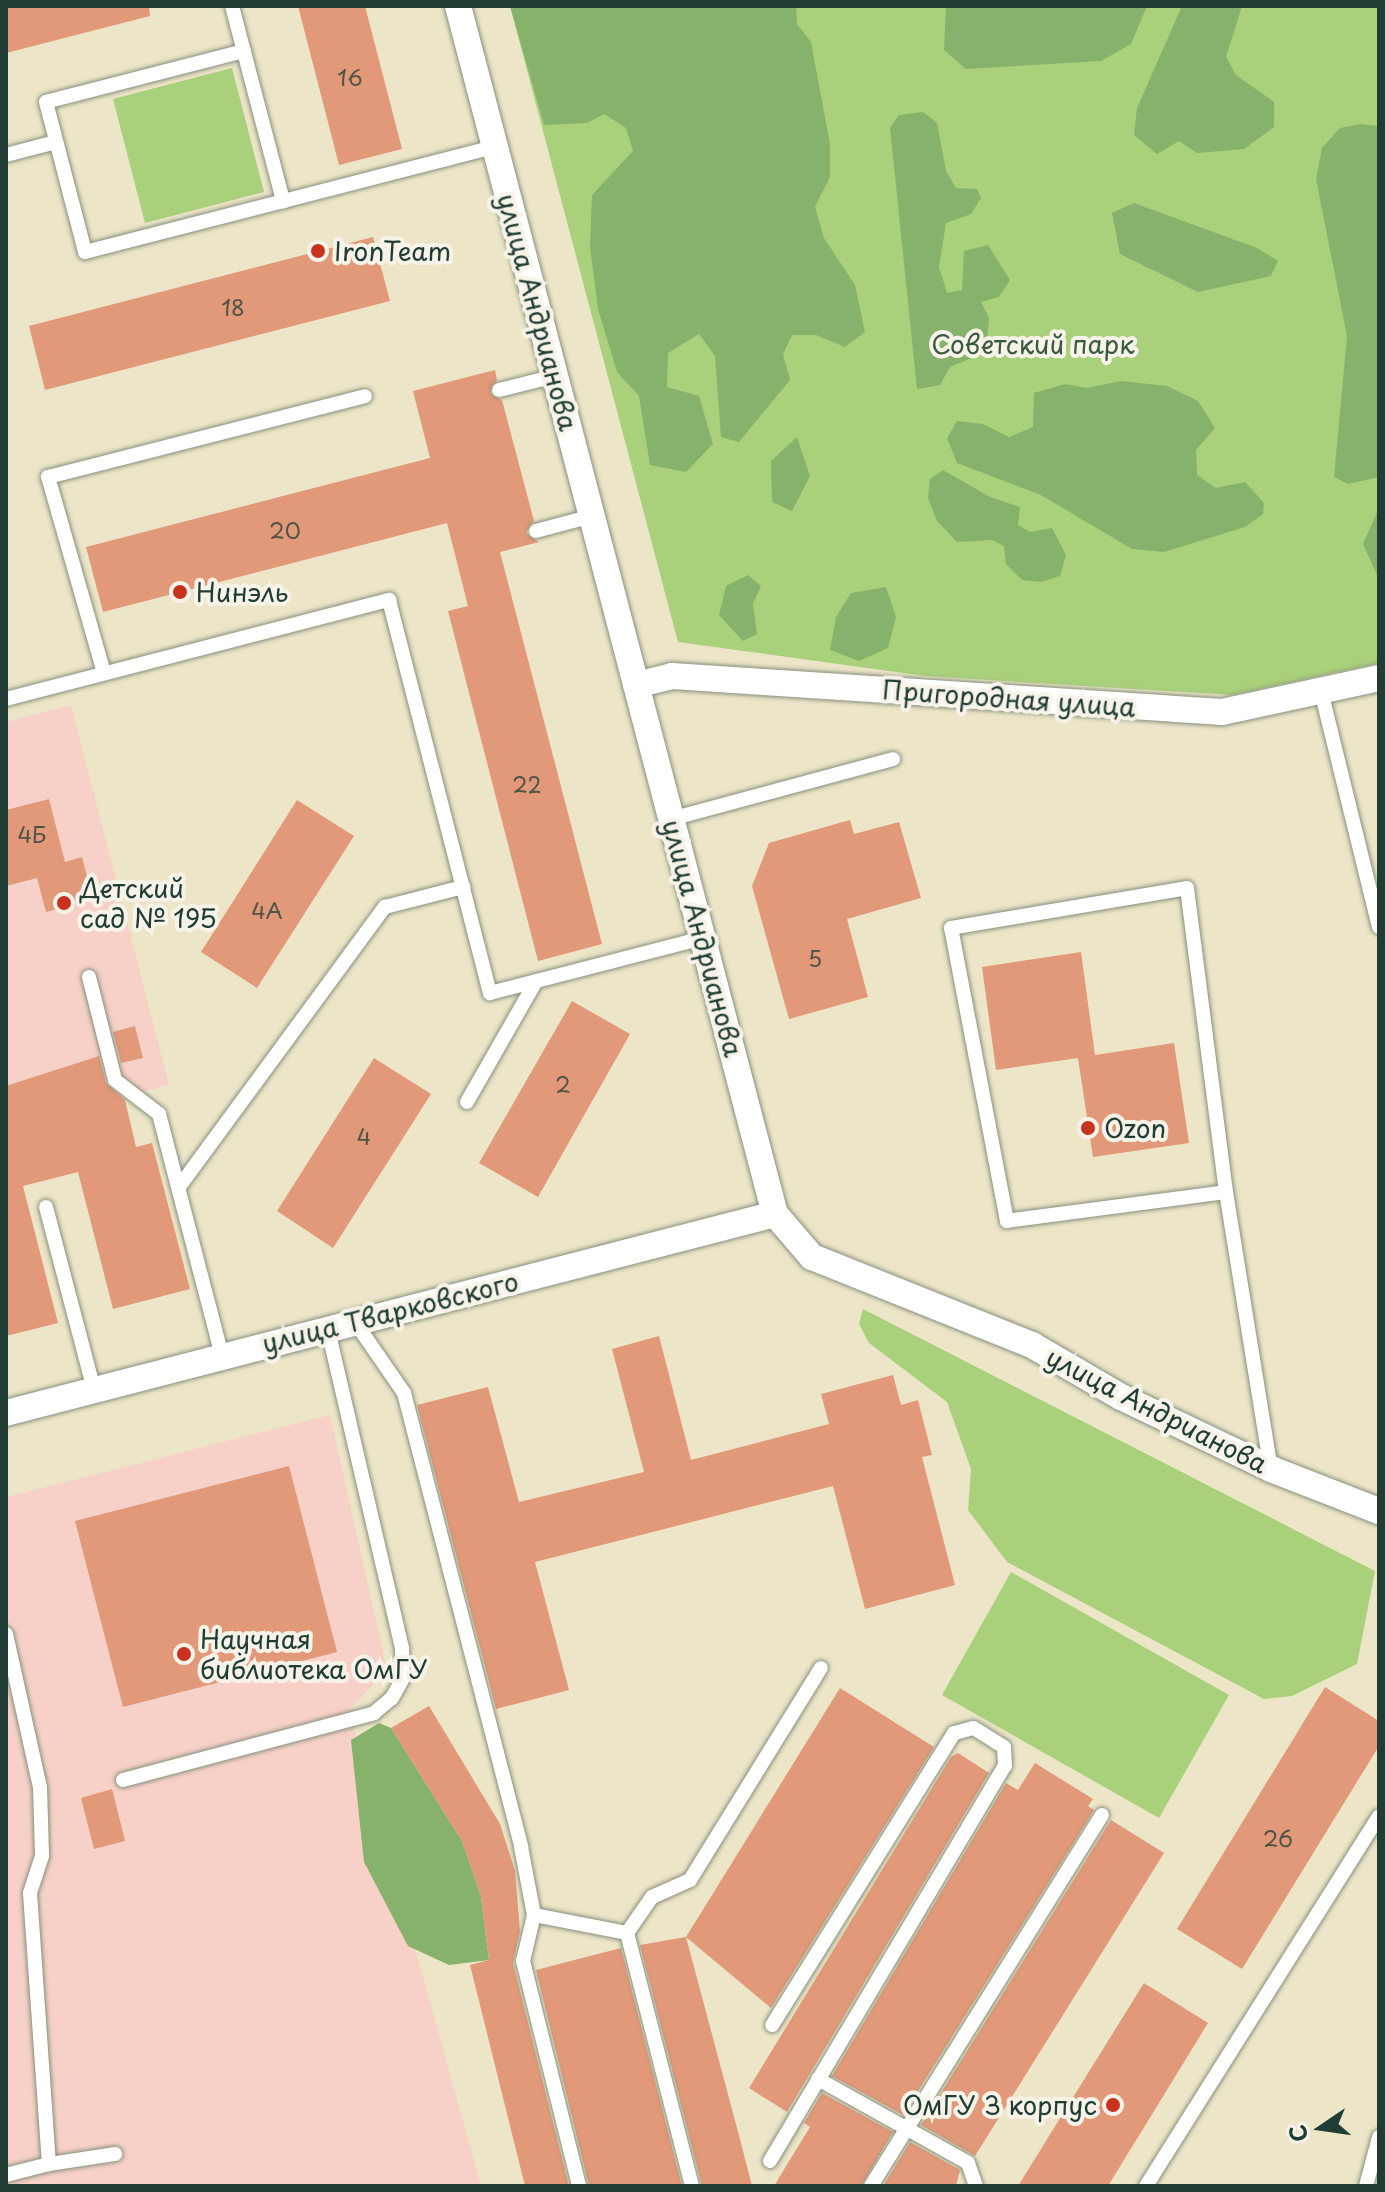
<!DOCTYPE html>
<meta charset="utf-8">
<style>
body{margin:0}
#map{position:relative;width:1385px;height:2192px;overflow:hidden;background:#ede5c8;font-family:"Playpen Sans",sans-serif}
div>[style]{position:absolute}
[style*='--x']{left:calc(var(--x)*1px);top:calc(var(--y)*1px);width:calc(var(--w)*1px);rotate:calc(var(--a)*1deg)}
.built>*{inset:0;background:#f7d1c7}
.green>*{inset:0;background:#a9d07b}
.forest>*{inset:0;background:#86b26b}
.building>*{inset:0;background:#e19979}
.roads{filter:drop-shadow(0 0 2px #86917e) drop-shadow(0 0 2px #86917e)}
.service>*{height:14px;margin:-7px;padding:0 7px;transform-origin:7px;border-radius:7px;background:#fff}
.minor>*{height:26px;margin:-13px;padding:0 13px;transform-origin:13px;border-radius:13px;background:#fff}
.dots>*{width:22px;height:22px;translate:-50% -50%;box-sizing:border-box;border:4px solid #f7f3e8;border-radius:50%}
span{translate:-50% -50%;white-space:nowrap;text-align:center;line-height:1.15;-webkit-text-stroke:8px #f7f3e8;paint-order:stroke}
.number-label{font-size:22px;color:#505445}
.number-label span{-webkit-text-stroke-width:0}
.poi-label{font-size:26px;color:#1f3d34}
.left{translate:0 -50%;text-align:left}
.right{translate:-100% -50%;text-align:right}
.street-label{font-size:26px;color:#1f3d34}
.park-label{font-size:26px;color:#3b5a42}
.frame{position:absolute;inset:0;border:8px solid #1f3d34;pointer-events:none}
.north{position:absolute;left:1281px;top:2088px;width:80px;height:80px;-webkit-text-stroke:6px #f7f3e8;paint-order:stroke;rotate:257deg;font-size:22px;font-weight:700;line-height:32px;text-align:center;color:#1f3d34}
.north::after{content:'';display:block;margin:auto;width:28px;height:36px;background:#1f3d34;clip-path:polygon(50% 0,100% 100%,50% 72%,0 100%)}
</style>
<div id="map">
<div class="built">
<i style="clip-path:polygon(71px 705px,169px 1085px,6px 1127px,6px 722px)"></i>
<i style="clip-path:polygon(330px 1415px,387px 1670px,349px 1710px,481px 2186px,6px 2186px,6px 1497px)"></i>
</div>
<div class="green">
<i style="clip-path:polygon(510px 6px,1379px 6px,1379px 663px,1232px 695px,925px 676px,678px 642px)"></i>
<i style="clip-path:polygon(232px 68px,264px 192px,145px 223px,113px 99px)"></i>
<i style="clip-path:polygon(863px 1309px,1375px 1571px,1357px 1664px,1292px 1696px,1264px 1699px,1007px 1562px,968px 1510px,971px 1469px,947px 1402px,869px 1343px,859px 1324px)"></i>
<i style="clip-path:polygon(1011px 1572px,1229px 1695px,1159px 1818px,942px 1695px)"></i>
</div>
<div class="forest">
<i style="clip-path:polygon(510px 6px,796px 6px,797px 24px,811px 42px,830px 144px,830px 177px,815px 207px,824px 238px,855px 285px,865px 332px,845px 347px,816px 335px,792px 335px,783px 354px,790px 380px,739px 442px,721px 437px,715px 356px,699px 334px,668px 353px,667px 387px,699px 396px,713px 444px,686px 472px,650px 465px,639px 396px,617px 372px,598px 309px,590px 247px,592px 195px,633px 151px,626px 128px,604px 114px,587px 123px,544px 125px)"></i>
<i style="clip-path:polygon(946px 6px,1147px 6px,1131px 44px,1101px 61px,966px 69px,944px 50px)"></i>
<i style="clip-path:polygon(1182px 6px,1242px 6px,1226px 57px,1236px 75px,1274px 102px,1274px 127px,1244px 149px,1197px 153px,1179px 141px,1157px 154px,1134px 135px,1137px 108px)"></i>
<i style="clip-path:polygon(923px 112px,937px 123px,946px 171px,956px 188px,977px 189px,981px 198px,971px 214px,946px 223px,939px 267px,947px 293px,962px 290px,964px 251px,988px 245px,1010px 280px,999px 297px,981px 302px,989px 318px,987px 340px,972px 358px,950px 367px,940px 385px,917px 389px,890px 128px,899px 115px)"></i>
<i style="clip-path:polygon(1360px 124px,1379px 126px,1379px 477px,1348px 484px,1334px 477px,1347px 336px,1316px 179px,1322px 148px,1340px 128px)"></i>
<i style="clip-path:polygon(1134px 203px,1257px 248px,1278px 261px,1271px 276px,1198px 292px,1120px 254px,1112px 213px)"></i>
<i style="clip-path:polygon(1121px 381px,1167px 386px,1198px 401px,1215px 428px,1196px 450px,1197px 475px,1216px 488px,1245px 482px,1264px 503px,1263px 514px,1245px 527px,1164px 552px,1132px 549px,1041px 495px,957px 463px,947px 438px,957px 421px,983px 424px,1009px 437px,1033px 427px,1034px 393px,1065px 384px,1087px 388px)"></i>
<i style="clip-path:polygon(797px 437px,810px 476px,792px 511px,772px 502px,771px 461px)"></i>
<i style="clip-path:polygon(943px 470px,990px 497px,1020px 507px,1018px 525px,1030px 532px,1052px 528px,1066px 555px,1060px 576px,1041px 582px,1022px 580px,1006px 564px,1004px 546px,992px 540px,957px 542px,937px 521px,928px 498px,930px 479px)"></i>
<i style="clip-path:polygon(1379px 508px,1379px 579px,1363px 544px)"></i>
<i style="clip-path:polygon(748px 575px,761px 586px,753px 604px,757px 634px,743px 641px,719px 615px,726px 586px)"></i>
<i style="clip-path:polygon(886px 587px,896px 617px,888px 648px,859px 661px,830px 650px,836px 617px,851px 593px)"></i>
<i style="clip-path:polygon(379px 1723px,391px 1728px,462px 1841px,481px 1896px,489px 1960px,449px 1965px,408px 1946px,364px 1862px,351px 1740px)"></i>
</div>
<div class="building">
<i style="clip-path:polygon(6px 6px,149px 6px,150px 16px,6px 53px)"></i>
<i style="clip-path:polygon(298px 6px,365px 6px,402px 149px,339px 165px)"></i>
<i style="clip-path:polygon(373px 237px,390px 301px,45px 390px,29px 326px)"></i>
<i style="clip-path:polygon(495px 370px,497px 380px,490px 393px,502px 400px,534px 521px,526px 533px,539px 542px,500px 552px,602px 944px,538px 961px,448px 611px,468px 606px,447px 523px,103px 612px,86px 547px,430px 458px,413px 391px)"></i>
<i style="clip-path:polygon(49px 799px,65px 862px,82px 857px,93px 900px,46px 912px,37px 878px,6px 886px,6px 810px)"></i>
<i style="clip-path:polygon(297px 800px,354px 836px,257px 988px,201px 952px)"></i>
<i style="clip-path:polygon(850px 820px,854px 834px,899px 822px,921px 898px,847px 919px,868px 997px,789px 1019px,752px 886px,769px 843px)"></i>
<i style="clip-path:polygon(1081px 952px,1095px 1055px,1174px 1043px,1189px 1143px,1093px 1157px,1078px 1058px,996px 1070px,982px 967px)"></i>
<i style="clip-path:polygon(572px 1001px,630px 1034px,538px 1197px,479px 1163px)"></i>
<i style="clip-path:polygon(135px 1026px,143px 1058px,121px 1063px,113px 1032px)"></i>
<i style="clip-path:polygon(99px 1056px,106px 1083px,125px 1100px,136px 1147px,152px 1143px,190px 1289px,113px 1309px,78px 1172px,23px 1186px,58px 1323px,6px 1336px,6px 1086px)"></i>
<i style="clip-path:polygon(374px 1058px,431px 1094px,333px 1248px,277px 1211px)"></i>
<i style="clip-path:polygon(659px 1336px,691px 1460px,829px 1424px,821px 1394px,893px 1375px,901px 1405px,918px 1400px,932px 1455px,922px 1457px,955px 1585px,865px 1609px,833px 1486px,535px 1562px,569px 1690px,496px 1709px,417px 1405px,488px 1387px,519px 1502px,644px 1472px,612px 1349px)"></i>
<i style="clip-path:polygon(289px 1466px,337px 1652px,123px 1707px,75px 1521px)"></i>
<i style="clip-path:polygon(1325px 1687px,1379px 1721px,1379px 1746px,1242px 1969px,1177px 1929px)"></i>
<i style="clip-path:polygon(840px 1688px,934px 1747px,771px 2008px,686px 1937px)"></i>
<i style="clip-path:polygon(429px 1706px,500px 1824px,515px 1871px,520px 1931px,513px 1963px,569px 2186px,525px 2186px,470px 1965px,489px 1960px,481px 1896px,462px 1841px,391px 1728px)"></i>
<i style="clip-path:polygon(958px 1753px,989px 1773px,787px 2112px,749px 2088px,951px 1757px)"></i>
<i style="clip-path:polygon(1035px 1763px,1093px 1799px,1088px 1806px,1094px 1810px,903px 2115px,832px 2076px,1006px 1783px,1018px 1790px)"></i>
<i style="clip-path:polygon(112px 1789px,125px 1841px,94px 1849px,81px 1798px)"></i>
<i style="clip-path:polygon(1111px 1820px,1164px 1853px,975px 2156px,921px 2125px)"></i>
<i style="clip-path:polygon(686px 1937px,741px 2143px,752px 2186px,702px 2186px,640px 1945px)"></i>
<i style="clip-path:polygon(621px 1948px,682px 2186px,589px 2186px,536px 1970px)"></i>
<i style="clip-path:polygon(1144px 1983px,1208px 2023px,1108px 2186px,1018px 2186px)"></i>
<i style="clip-path:polygon(822px 2093px,893px 2132px,861px 2186px,774px 2186px,810px 2127px,804px 2123px)"></i>
<i style="clip-path:polygon(910px 2142px,960px 2170px,956px 2186px,883px 2186px)"></i>
</div>
<div class="roads">
<div class="service">
<i style="--x:232;--y:6;--w:202;--a:75.3"></i>
<i style="--x:244;--y:51;--w:204;--a:165.6"></i>
<i style="--x:46;--y:102;--w:155;--a:75.4"></i>
<i style="--x:85;--y:252;--w:423;--a:-14.4"></i>
<i style="--x:6;--y:155;--w:52;--a:-14.6"></i>
<i style="--x:499;--y:390;--w:58;--a:-14"></i>
<i style="--x:536;--y:531;--w:58;--a:-15"></i>
<i style="--x:104;--y:673;--w:204;--a:-105.9"></i>
<i style="--x:48;--y:477;--w:327;--a:-14.3"></i>
<i style="--x:1321;--y:691;--w:243;--a:76.2"></i>
<i style="--x:6;--y:699;--w:396;--a:-14.5"></i>
<i style="--x:389;--y:600;--w:406;--a:75.6"></i>
<i style="--x:490;--y:993;--w:219;--a:-14.5"></i>
<i style="--x:671;--y:819;--w:230;--a:-15.1"></i>
<i style="--x:89;--y:977;--w:106;--a:75.8"></i>
<i style="--x:115;--y:1080;--w:56;--a:37.7"></i>
<i style="--x:159;--y:1114;--w:250;--a:75.4"></i>
<i style="--x:467;--y:1102;--w:139;--a:-60.3"></i>
<i style="--x:179;--y:1187;--w:348;--a:-53.7"></i>
<i style="--x:385;--y:907;--w:81;--a:-14.4"></i>
<i style="--x:1226;--y:1192;--w:221;--a:172.5"></i>
<i style="--x:1007;--y:1221;--w:298;--a:-100.8"></i>
<i style="--x:951;--y:928;--w:239;--a:-9.6"></i>
<i style="--x:1187;--y:888;--w:306;--a:82.7"></i>
<i style="--x:1226;--y:1192;--w:281;--a:80.8"></i>
<i style="--x:46;--y:1207;--w:189;--a:75.3"></i>
<i style="--x:355;--y:1322;--w:86;--a:55.4"></i>
<i style="--x:404;--y:1393;--w:469;--a:75.5"></i>
<i style="--x:521;--y:1847;--w:69;--a:79.2"></i>
<i style="--x:534;--y:1915;--w:47;--a:103.4"></i>
<i style="--x:523;--y:1961;--w:232;--a:76"></i>
<i style="--x:6;--y:1634;--w:157;--a:77.5"></i>
<i style="--x:40;--y:1787;--w:69;--a:88.3"></i>
<i style="--x:42;--y:1856;--w:39;--a:108"></i>
<i style="--x:30;--y:1893;--w:272;--a:86"></i>
<i style="--x:49;--y:2164;--w:44;--a:165.7"></i>
<i style="--x:123;--y:1780;--w:260;--a:-14.9"></i>
<i style="--x:374;--y:1713;--w:23;--a:-40"></i>
<i style="--x:392;--y:1698;--w:23;--a:-61"></i>
<i style="--x:403;--y:1678;--w:30;--a:-92"></i>
<i style="--x:402;--y:1648;--w:327;--a:-103.1"></i>
<i style="--x:534;--y:1915;--w:95;--a:11"></i>
<i style="--x:818;--y:2079;--w:172;--a:29.2"></i>
<i style="--x:968;--y:2163;--w:24;--a:71"></i>
<i style="--x:770;--y:2161;--w:460;--a:-59.3"></i>
<i style="--x:1005;--y:1766;--w:19;--a:-93"></i>
<i style="--x:1004;--y:1747;--w:36;--a:-148"></i>
<i style="--x:973;--y:1728;--w:20;--a:165"></i>
<i style="--x:954;--y:1733;--w:344;--a:121.9"></i>
<i style="--x:49;--y:2164;--w:67;--a:-8.6"></i>
<i style="--x:692;--y:2186;--w:261;--a:-104.4"></i>
<i style="--x:627;--y:1933;--w:44;--a:-55.2"></i>
<i style="--x:652;--y:1897;--w:42;--a:-24.1"></i>
<i style="--x:690;--y:1880;--w:249;--a:-58.3"></i>
<i style="--x:871;--y:2186;--w:437;--a:-58.1"></i>
<i style="--x:1146;--y:2186;--w:437;--a:-57.8"></i>
<i style="--x:1366;--y:2186;--w:51;--a:-75.1"></i>
</div>
<div class="minor">
<i style="--x:458;--y:6;--w:1249;--a:75.3"></i>
<i style="--x:775;--y:1214;--w:57;--a:49.3"></i>
<i style="--x:812;--y:1257;--w:237;--a:21.8"></i>
<i style="--x:1032;--y:1345;--w:103;--a:30.3"></i>
<i style="--x:1121;--y:1397;--w:166;--a:25.6"></i>
<i style="--x:1271;--y:1469;--w:116;--a:21.3"></i>
<i style="--x:636;--y:685;--w:37;--a:-14"></i>
<i style="--x:672;--y:676;--w:551;--a:3.74"></i>
<i style="--x:1222;--y:712;--w:161;--a:-12.2"></i>
<i style="--x:6;--y:1413;--w:794;--a:-14.51"></i>
</div>
</div>
<div class="dots">
<i style="left:318px;top:251px;background:#c8321e"></i>
<i style="left:180px;top:592px;background:#c8321e"></i>
<i style="left:64px;top:903px;background:#c8321e"></i>
<i style="left:1088px;top:1128px;background:#c8321e"></i>
<i style="left:184px;top:1654px;background:#c8321e"></i>
<i style="left:1113px;top:2105px;background:#c8321e"></i>
</div>
<div class="number-label">
<span style="left:350px;top:77px">16</span>
<span style="left:233px;top:307px">18</span>
<span style="left:285px;top:530px">20</span>
<span style="left:527px;top:784px">22</span>
<span style="left:32px;top:834px">4Б</span>
<span style="left:267px;top:910px">4А</span>
<span style="left:815px;top:958px">5</span>
<span style="left:563px;top:1084px">2</span>
<span style="left:364px;top:1136px">4</span>
<span style="left:1278px;top:1838px">26</span>
</div>
<div class="poi-label">
<span class="left" style="left:334px;top:251px">IronTeam</span>
<span class="left" style="left:196px;top:592px">Нинэль</span>
<span class="left" style="left:80px;top:903px">Детский<br>сад № 195</span>
<span class="left" style="left:1104px;top:1128px">Ozon</span>
<span class="left" style="left:200px;top:1654px">Научная<br>библиотека ОмГУ</span>
<span class="right" style="left:1097px;top:2105px">ОмГУ 3 корпус</span>
</div>
<div class="street-label">
<span style="left:538px;top:312px;rotate:75deg">улица Андрианова</span>
<span style="left:1009px;top:698px;rotate:4deg">Пригородная улица</span>
<span style="left:703px;top:938px;rotate:75deg">улица Андрианова</span>
<span style="left:390px;top:1312px;rotate:-14deg">улица Тварковского</span>
<span style="left:1157px;top:1410px;rotate:27deg">улица Андрианова</span>
</div>
<div class="park-label">
<span style="left:1033px;top:344px">Советский парк</span>
</div>
<div class="frame"></div>
<div class="north">С</div>
</div>
